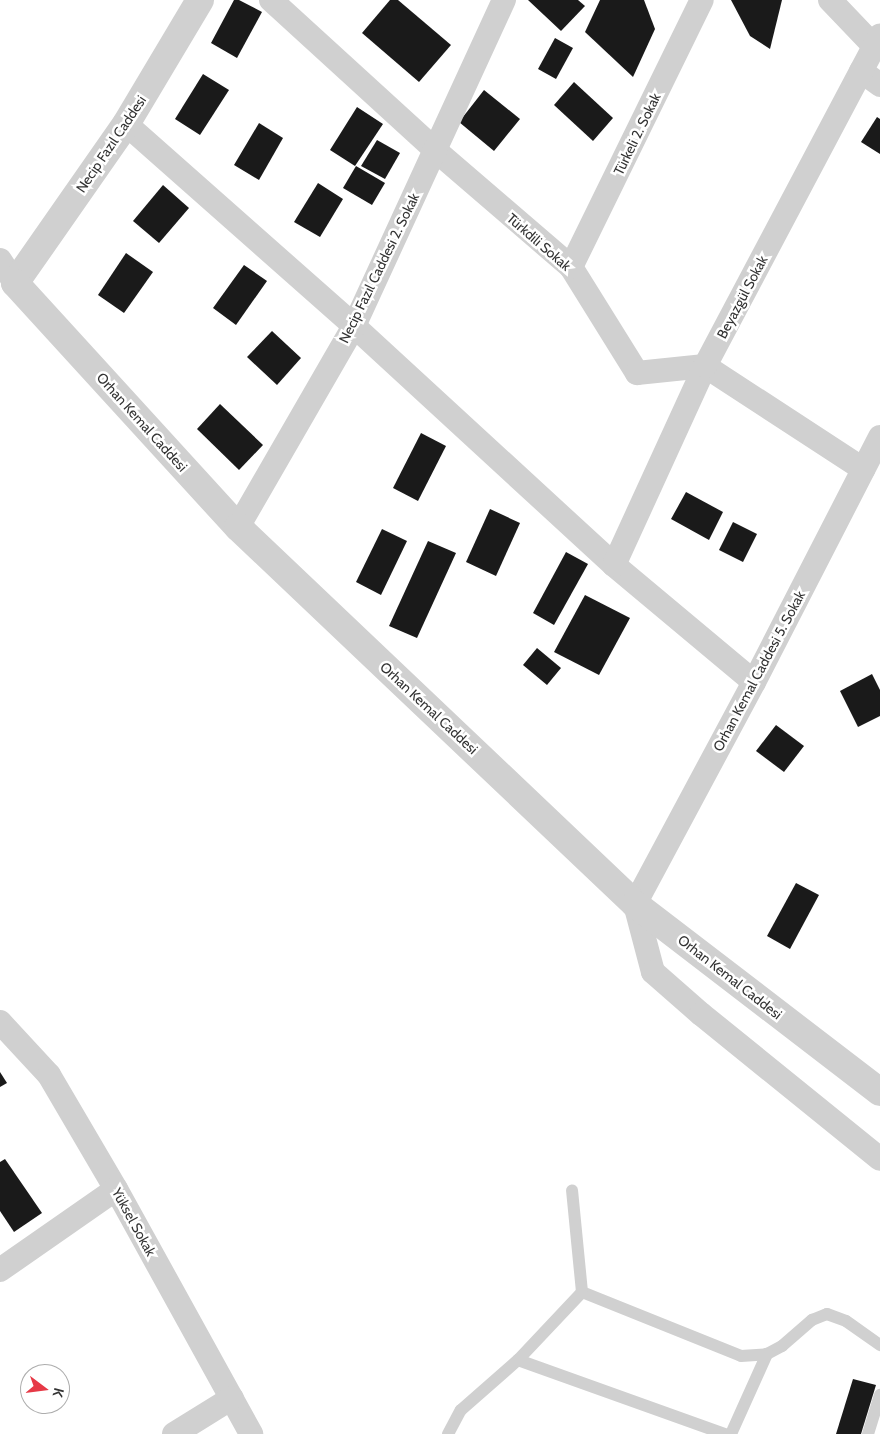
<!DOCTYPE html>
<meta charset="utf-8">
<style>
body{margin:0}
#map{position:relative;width:880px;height:1434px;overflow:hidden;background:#fff;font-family:Cabin,sans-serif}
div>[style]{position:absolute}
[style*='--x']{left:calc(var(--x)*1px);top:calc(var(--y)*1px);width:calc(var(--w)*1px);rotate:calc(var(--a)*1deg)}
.building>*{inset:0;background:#1a1a1a}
.service>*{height:12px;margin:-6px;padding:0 6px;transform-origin:6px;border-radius:6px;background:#d0d0d0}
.minor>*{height:24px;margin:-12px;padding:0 12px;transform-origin:12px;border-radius:12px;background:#d0d0d0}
.tertiary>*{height:28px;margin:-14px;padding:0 14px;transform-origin:14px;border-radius:14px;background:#d0d0d0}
span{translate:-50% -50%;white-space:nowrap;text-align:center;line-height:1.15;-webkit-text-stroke:5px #fff;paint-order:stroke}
.street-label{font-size:14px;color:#333}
.north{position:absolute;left:20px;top:1364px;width:50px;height:50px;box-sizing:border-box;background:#fff;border:1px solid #adadad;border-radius:50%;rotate:105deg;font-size:14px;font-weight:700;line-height:20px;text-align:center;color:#333}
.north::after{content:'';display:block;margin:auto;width:18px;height:22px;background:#e63946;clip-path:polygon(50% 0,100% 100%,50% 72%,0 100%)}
</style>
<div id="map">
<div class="building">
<i style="clip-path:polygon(234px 0,239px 0,262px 12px,237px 58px,211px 43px)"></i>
<i style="clip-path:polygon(390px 0,398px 0,451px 45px,419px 82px,362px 33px)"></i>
<i style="clip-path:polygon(528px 0,578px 0,585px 6px,561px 31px)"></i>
<i style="clip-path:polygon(600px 0,644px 0,655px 29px,633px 77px,585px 32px)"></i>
<i style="clip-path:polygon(731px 0,782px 0,770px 49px,750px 36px)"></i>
<i style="clip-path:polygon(555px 38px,573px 48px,556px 79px,538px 69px)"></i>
<i style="clip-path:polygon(203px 74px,229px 90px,200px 135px,175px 119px)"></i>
<i style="clip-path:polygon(574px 82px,613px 118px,593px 141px,554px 105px)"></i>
<i style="clip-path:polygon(484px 90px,520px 119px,494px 151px,459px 122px)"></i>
<i style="clip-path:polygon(357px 107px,383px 124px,355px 166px,330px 150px)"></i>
<i style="clip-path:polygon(877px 117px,880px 119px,880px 154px,861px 142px)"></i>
<i style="clip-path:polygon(259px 123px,283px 138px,259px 180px,234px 165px)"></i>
<i style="clip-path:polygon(377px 140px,400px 153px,385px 179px,361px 166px)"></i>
<i style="clip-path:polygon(356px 166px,385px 183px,372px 205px,343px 188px)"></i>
<i style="clip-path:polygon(318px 183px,343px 199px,320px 237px,294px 222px)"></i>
<i style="clip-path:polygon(163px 185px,189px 208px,159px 243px,133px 221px)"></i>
<i style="clip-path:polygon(126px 253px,153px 272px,124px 313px,98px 295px)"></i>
<i style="clip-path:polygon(244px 265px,267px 281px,236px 325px,213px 308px)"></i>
<i style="clip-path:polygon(272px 331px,301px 358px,277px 385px,247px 357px)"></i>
<i style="clip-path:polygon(220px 404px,263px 445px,239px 470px,197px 429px)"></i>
<i style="clip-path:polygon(421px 433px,446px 446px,418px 501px,393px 488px)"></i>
<i style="clip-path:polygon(686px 492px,723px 512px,709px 540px,671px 519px)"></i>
<i style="clip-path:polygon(490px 509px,520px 523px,496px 576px,466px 562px)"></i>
<i style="clip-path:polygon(733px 522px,757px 534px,743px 562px,719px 550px)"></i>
<i style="clip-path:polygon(382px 529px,407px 541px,381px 595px,356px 582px)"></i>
<i style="clip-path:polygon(428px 541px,456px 553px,417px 638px,389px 626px)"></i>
<i style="clip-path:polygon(566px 552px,588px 564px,554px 625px,533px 613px)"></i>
<i style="clip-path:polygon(585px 595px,630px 618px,599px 675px,554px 652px)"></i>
<i style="clip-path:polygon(537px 648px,561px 668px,547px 685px,523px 665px)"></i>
<i style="clip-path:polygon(872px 674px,880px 690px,880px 716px,858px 727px,840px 691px)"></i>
<i style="clip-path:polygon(776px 725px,804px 746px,784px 772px,756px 751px)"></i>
<i style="clip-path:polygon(796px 883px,819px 895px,790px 949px,767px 936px)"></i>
<i style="clip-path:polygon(0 1072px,7px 1083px,0 1087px)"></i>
<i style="clip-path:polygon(5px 1159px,42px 1213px,14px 1232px,0 1211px,0 1162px)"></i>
<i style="clip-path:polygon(853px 1379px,876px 1385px,861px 1434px,836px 1434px)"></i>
</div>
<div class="service">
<i style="--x:582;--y:1292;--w:171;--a:21.9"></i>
<i style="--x:741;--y:1356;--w:26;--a:-4"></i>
<i style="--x:767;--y:1354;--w:17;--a:-28"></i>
<i style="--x:782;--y:1346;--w:40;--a:-41"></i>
<i style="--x:812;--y:1320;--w:16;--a:-22"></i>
<i style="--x:827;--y:1314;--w:20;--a:20"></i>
<i style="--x:846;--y:1321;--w:42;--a:35.2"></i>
<i style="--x:518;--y:1360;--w:220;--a:19.7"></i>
<i style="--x:448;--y:1434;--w:27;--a:-62"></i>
<i style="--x:461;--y:1410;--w:76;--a:-41.3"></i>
<i style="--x:518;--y:1360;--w:93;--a:-46.7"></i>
<i style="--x:582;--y:1292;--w:102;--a:-95.6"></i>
<i style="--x:731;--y:1434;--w:88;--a:-65.8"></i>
<i style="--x:868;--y:1434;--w:41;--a:-72.9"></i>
</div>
<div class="minor">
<i style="--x:271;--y:0;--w:222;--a:42.4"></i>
<i style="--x:435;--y:150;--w:179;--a:40.7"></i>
<i style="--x:571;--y:267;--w:125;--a:58.1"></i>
<i style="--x:637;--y:373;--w:68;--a:-5.9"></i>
<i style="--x:705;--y:366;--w:189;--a:33.1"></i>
<i style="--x:830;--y:0;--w:64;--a:46.3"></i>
<i style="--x:861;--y:71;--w:24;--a:36"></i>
<i style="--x:126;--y:124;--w:305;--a:41.5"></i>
<i style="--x:354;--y:326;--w:353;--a:42.6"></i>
<i style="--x:614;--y:565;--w:182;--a:39.9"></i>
<i style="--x:0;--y:260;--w:27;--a:57"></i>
<i style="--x:571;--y:267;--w:297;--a:-63.9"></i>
<i style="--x:880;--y:437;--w:276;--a:117.2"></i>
<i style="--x:754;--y:682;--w:252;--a:118.2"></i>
<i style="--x:635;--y:904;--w:70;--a:75.2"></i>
<i style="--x:653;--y:972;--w:64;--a:41.2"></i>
<i style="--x:701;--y:1014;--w:230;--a:39"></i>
<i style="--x:238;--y:527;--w:232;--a:-60"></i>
<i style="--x:354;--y:326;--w:359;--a:-65.3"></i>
<i style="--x:614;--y:565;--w:219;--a:-65.4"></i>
<i style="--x:705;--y:366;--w:374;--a:-62.1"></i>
<i style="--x:0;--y:1022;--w:72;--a:47.2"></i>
<i style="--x:49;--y:1075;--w:132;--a:59.6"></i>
<i style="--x:116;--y:1189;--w:280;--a:61.1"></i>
<i style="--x:0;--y:1270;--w:141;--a:-34.9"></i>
<i style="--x:174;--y:1434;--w:68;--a:-31.8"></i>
</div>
<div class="tertiary">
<i style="--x:200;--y:0;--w:144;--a:120.8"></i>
<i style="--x:126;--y:124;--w:194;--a:124.9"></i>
<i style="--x:15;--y:283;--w:331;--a:47.6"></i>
<i style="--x:238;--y:527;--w:547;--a:43.52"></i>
<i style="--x:635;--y:904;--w:309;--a:37.5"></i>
</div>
<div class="street-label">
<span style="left:637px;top:134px;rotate:-64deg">Türkeli 2. Sokak</span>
<span style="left:111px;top:144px;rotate:-56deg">Necip Fazıl Caddesi</span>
<span style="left:539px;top:242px;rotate:41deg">Türkdili Sokak</span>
<span style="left:379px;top:268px;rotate:-64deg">Necip Fazıl Caddesi 2. Sokak</span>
<span style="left:742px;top:297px;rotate:-62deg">Beyazgül Sokak</span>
<span style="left:142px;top:422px;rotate:48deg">Orhan Kemal Caddesi</span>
<span style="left:759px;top:671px;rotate:-62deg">Orhan Kemal Caddesi 5. Sokak</span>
<span style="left:429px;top:708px;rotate:43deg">Orhan Kemal Caddesi</span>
<span style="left:730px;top:977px;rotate:38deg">Orhan Kemal Caddesi</span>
<span style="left:134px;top:1222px;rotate:61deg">Yüksel Sokak</span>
</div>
<div class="north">K</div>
</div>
